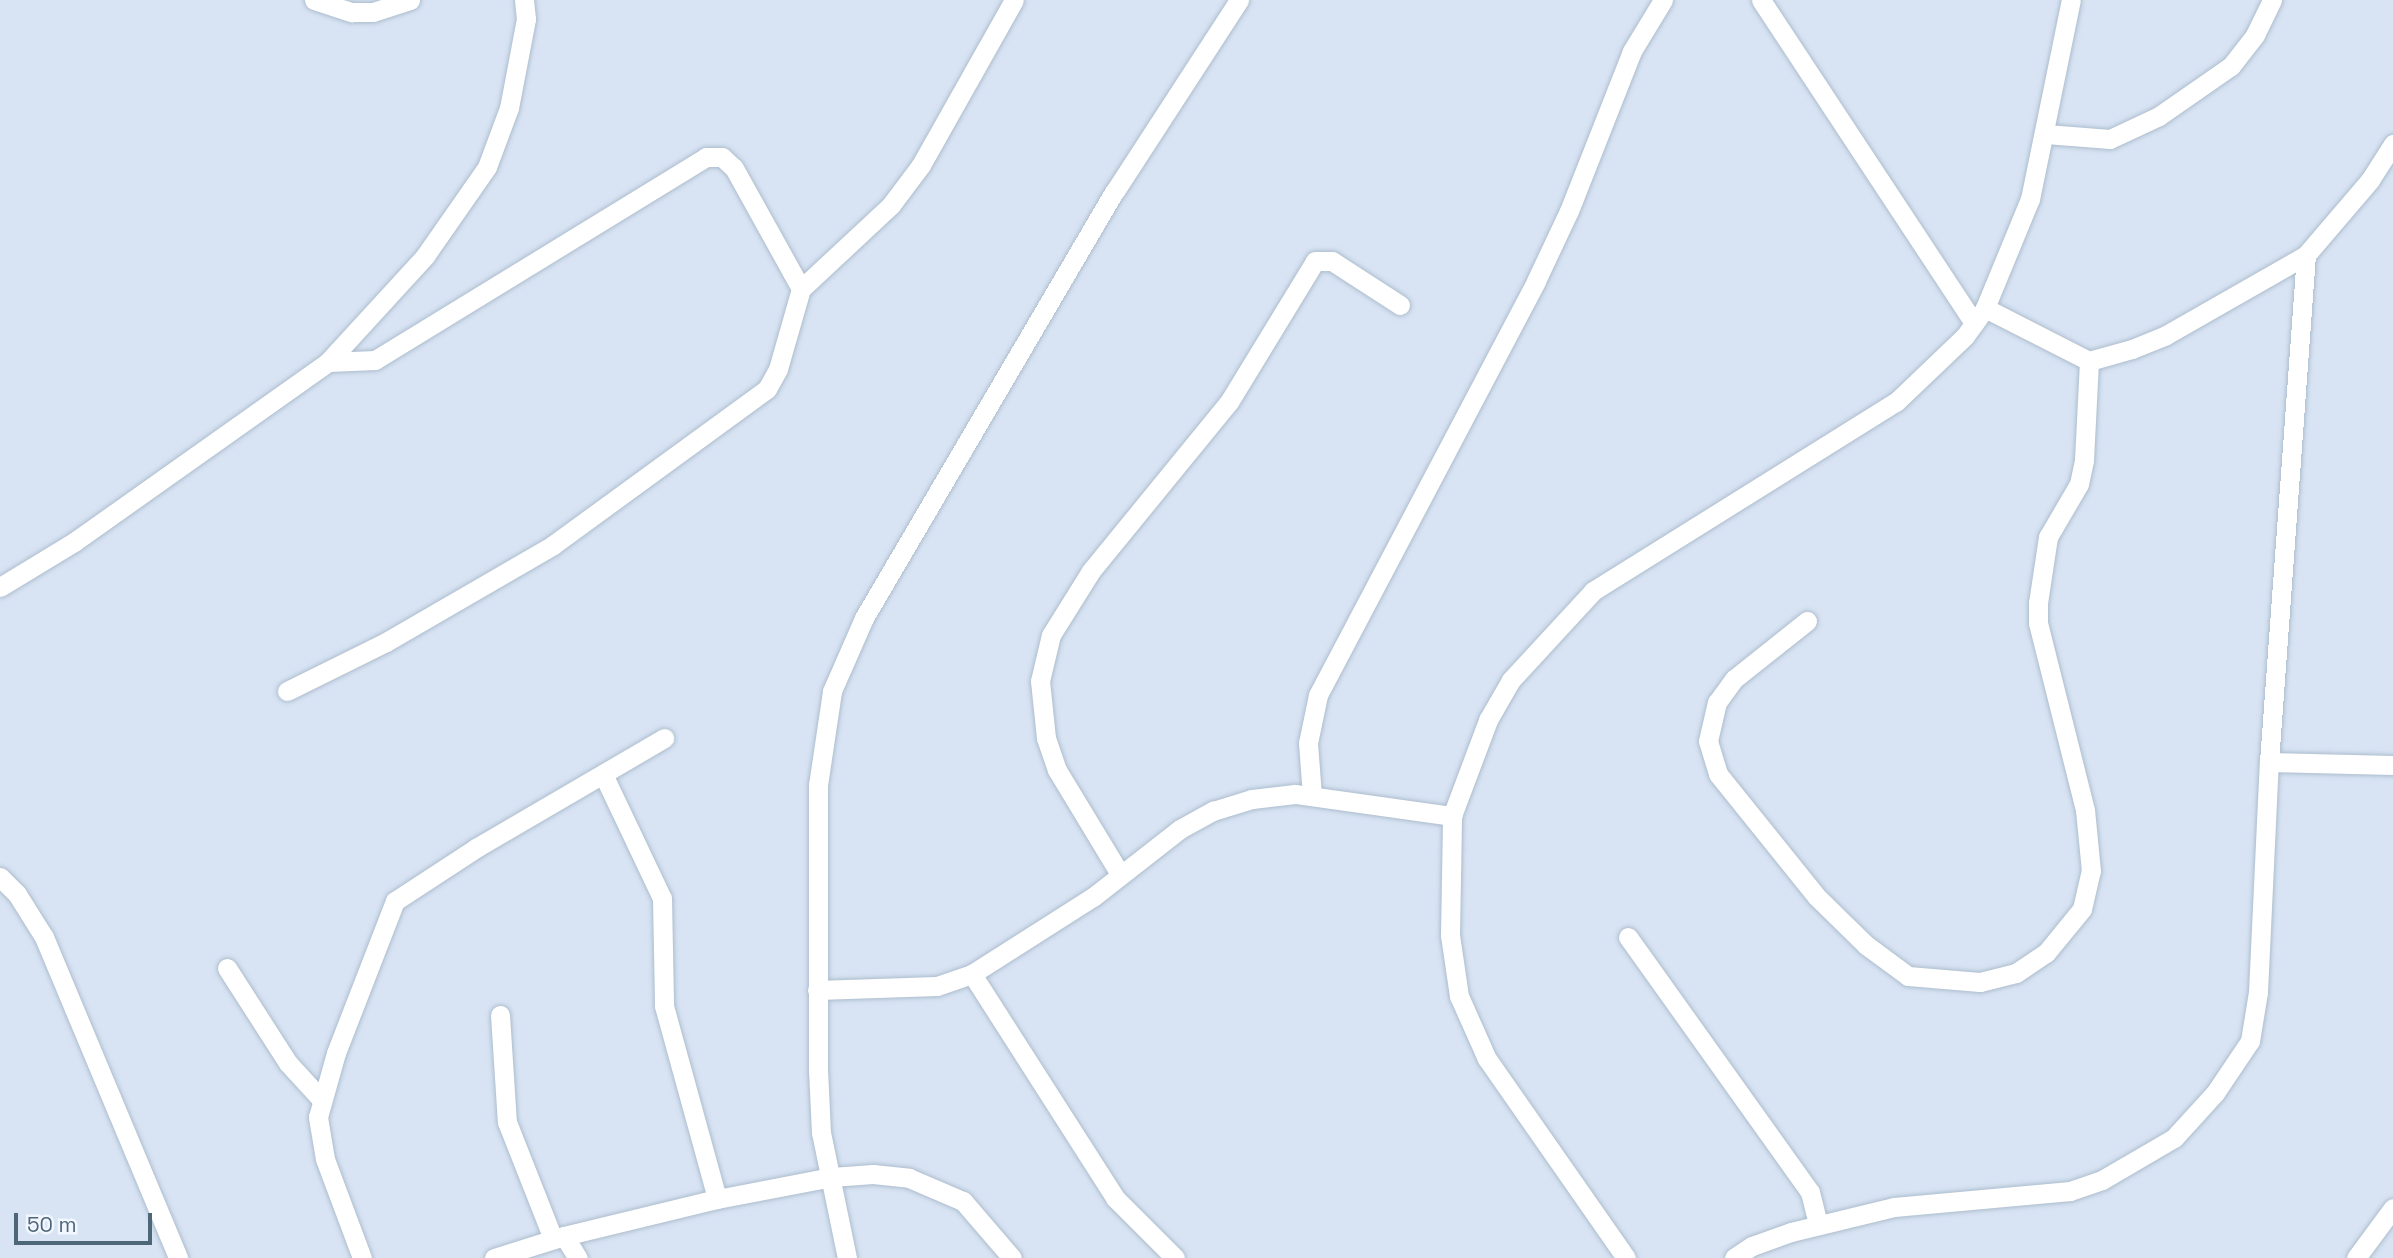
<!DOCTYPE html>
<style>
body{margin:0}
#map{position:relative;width:2393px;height:1258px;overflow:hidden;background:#eaf0fc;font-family:"Space Grotesk",sans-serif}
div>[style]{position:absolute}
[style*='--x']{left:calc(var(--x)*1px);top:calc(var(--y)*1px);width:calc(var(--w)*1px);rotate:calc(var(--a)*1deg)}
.residential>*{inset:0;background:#d8e4f4}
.roads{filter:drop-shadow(0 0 2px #adbdcd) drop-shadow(0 0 2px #adbdcd)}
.minor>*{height:19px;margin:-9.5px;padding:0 9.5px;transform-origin:9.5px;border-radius:9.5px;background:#fff}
span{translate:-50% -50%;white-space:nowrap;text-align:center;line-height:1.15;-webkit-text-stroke:7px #f1f6ff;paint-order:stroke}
.scale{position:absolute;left:14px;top:1213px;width:138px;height:32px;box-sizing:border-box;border:4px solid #4d6678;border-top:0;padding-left:9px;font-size:21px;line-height:24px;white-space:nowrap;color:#4d6678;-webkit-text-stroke:5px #f1f6ff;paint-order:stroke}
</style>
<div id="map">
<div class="residential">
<i style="clip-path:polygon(0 0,2393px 0,2393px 1258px,0 1258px)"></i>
</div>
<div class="roads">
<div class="minor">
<i style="--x:314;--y:0;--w:40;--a:18"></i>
<i style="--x:352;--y:12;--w:21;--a:0"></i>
<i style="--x:373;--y:12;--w:39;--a:-18"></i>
<i style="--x:1761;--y:0;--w:387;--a:56.6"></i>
<i style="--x:2046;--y:134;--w:64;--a:4.5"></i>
<i style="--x:2110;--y:139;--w:54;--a:-25.1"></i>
<i style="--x:2159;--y:116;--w:88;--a:-34.8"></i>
<i style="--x:2231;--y:66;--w:39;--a:-52"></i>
<i style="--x:2255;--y:35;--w:39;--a:-64"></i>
<i style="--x:1985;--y:308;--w:117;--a:27"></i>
<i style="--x:2089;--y:361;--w:45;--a:-15.6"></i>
<i style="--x:2132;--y:349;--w:37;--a:-22"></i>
<i style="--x:2166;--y:335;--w:161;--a:-29.7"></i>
<i style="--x:2306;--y:255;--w:99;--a:-49.5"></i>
<i style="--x:2370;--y:180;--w:43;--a:-57.4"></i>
<i style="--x:328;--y:362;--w:144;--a:-47.5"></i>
<i style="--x:425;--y:256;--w:108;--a:-55.1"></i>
<i style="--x:487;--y:167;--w:63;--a:-69.6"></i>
<i style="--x:509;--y:108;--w:91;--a:-79.2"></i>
<i style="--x:526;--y:19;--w:19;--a:-96"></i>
<i style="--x:0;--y:587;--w:87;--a:-31.3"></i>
<i style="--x:74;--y:542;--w:311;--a:-35.3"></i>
<i style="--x:328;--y:362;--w:47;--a:-2.4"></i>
<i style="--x:375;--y:360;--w:388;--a:-31.5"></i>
<i style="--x:706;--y:157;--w:16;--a:0"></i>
<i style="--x:722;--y:157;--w:16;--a:43"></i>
<i style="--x:734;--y:168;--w:138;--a:61"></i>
<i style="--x:1807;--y:621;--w:93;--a:141.5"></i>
<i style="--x:1734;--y:679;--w:29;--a:126"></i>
<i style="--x:1717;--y:702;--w:40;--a:103"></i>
<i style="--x:1708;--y:741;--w:34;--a:73"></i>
<i style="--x:1718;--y:774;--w:156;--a:51.2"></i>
<i style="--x:1816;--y:896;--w:70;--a:44.4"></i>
<i style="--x:1866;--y:945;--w:52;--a:36.4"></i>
<i style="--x:1908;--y:976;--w:72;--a:4.8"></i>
<i style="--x:1980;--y:982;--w:37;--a:-14"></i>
<i style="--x:2016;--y:973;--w:36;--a:-34"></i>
<i style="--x:2046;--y:953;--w:57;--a:-50.7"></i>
<i style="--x:2082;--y:909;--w:39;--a:-77"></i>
<i style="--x:2091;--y:871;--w:61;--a:-95.6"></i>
<i style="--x:2085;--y:810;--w:193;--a:-104.1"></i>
<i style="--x:2038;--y:623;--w:20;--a:-90"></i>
<i style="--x:2038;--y:603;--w:67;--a:-81.4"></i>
<i style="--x:2048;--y:537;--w:61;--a:-59.7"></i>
<i style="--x:2079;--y:484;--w:25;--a:-78"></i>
<i style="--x:2084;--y:460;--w:99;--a:-87.1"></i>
<i style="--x:287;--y:691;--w:110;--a:-26.3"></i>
<i style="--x:386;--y:642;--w:193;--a:-30.1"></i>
<i style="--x:553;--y:545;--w:265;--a:-36.1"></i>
<i style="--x:767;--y:389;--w:23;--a:-61"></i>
<i style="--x:778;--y:369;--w:83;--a:-74"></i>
<i style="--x:801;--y:289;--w:123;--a:-43"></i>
<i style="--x:891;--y:205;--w:50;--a:-53.1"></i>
<i style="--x:921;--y:165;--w:189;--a:-60.6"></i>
<i style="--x:2269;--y:762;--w:124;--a:1.4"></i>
<i style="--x:603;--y:774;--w:137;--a:64.6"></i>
<i style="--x:662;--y:898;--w:108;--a:88.9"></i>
<i style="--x:664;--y:1006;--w:200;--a:74.6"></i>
<i style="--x:1312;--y:796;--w:53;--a:-94.3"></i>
<i style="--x:1308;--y:743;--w:49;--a:-78.2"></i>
<i style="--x:1318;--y:695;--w:468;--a:-62.2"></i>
<i style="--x:1536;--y:281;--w:77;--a:-64.8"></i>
<i style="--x:1569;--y:211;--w:172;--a:-68.5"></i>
<i style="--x:1632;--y:51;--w:60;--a:-58.7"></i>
<i style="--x:1120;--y:874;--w:122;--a:-121.2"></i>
<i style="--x:1057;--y:770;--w:34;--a:-109"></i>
<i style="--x:1046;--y:738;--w:57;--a:-96"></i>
<i style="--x:1040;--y:681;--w:47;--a:-76.6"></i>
<i style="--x:1051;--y:635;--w:75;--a:-58"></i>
<i style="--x:1091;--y:571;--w:218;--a:-50.8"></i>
<i style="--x:1229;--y:402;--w:165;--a:-58.6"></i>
<i style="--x:1315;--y:261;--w:17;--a:0"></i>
<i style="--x:1332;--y:261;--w:81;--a:32.9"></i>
<i style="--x:0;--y:877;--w:24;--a:45"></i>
<i style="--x:17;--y:894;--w:51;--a:57.9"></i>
<i style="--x:44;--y:937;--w:348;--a:67.3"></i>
<i style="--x:1628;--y:937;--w:313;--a:54.5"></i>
<i style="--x:1810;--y:1192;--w:34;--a:76"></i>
<i style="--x:227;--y:968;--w:113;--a:57.3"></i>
<i style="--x:288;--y:1063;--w:49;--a:47.5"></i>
<i style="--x:972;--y:974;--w:266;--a:57.4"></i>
<i style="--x:1115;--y:1198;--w:85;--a:45"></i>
<i style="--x:817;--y:990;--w:120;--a:-1.9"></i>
<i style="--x:937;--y:986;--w:37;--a:-19"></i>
<i style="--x:972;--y:974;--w:143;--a:-32.5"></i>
<i style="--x:1093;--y:897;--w:110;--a:-38"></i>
<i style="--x:1180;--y:829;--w:38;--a:-29"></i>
<i style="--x:1213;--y:811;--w:41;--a:-17.1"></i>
<i style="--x:1252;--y:799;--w:43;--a:-6.6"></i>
<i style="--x:1295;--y:794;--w:159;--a:8"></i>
<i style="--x:500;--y:1015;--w:107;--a:86.3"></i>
<i style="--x:507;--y:1122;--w:126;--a:68.5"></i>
<i style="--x:564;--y:1236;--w:26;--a:58"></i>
<i style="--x:362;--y:1258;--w:106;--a:-110.5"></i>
<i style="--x:325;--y:1159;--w:43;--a:-99.5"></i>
<i style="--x:318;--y:1117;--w:66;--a:-74.3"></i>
<i style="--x:336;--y:1053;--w:163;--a:-68.8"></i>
<i style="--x:395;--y:901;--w:97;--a:-33.2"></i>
<i style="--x:476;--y:848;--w:218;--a:-30.3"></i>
<i style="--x:494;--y:1258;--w:73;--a:-17.4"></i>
<i style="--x:564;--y:1236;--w:157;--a:-13.6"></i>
<i style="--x:717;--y:1199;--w:116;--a:-10.9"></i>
<i style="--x:831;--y:1177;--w:42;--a:-4.1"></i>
<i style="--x:873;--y:1174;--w:36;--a:6"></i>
<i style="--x:909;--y:1178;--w:59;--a:23.1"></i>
<i style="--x:963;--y:1201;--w:75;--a:49.3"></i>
<i style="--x:847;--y:1258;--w:128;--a:-101.7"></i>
<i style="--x:821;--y:1133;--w:63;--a:-92.7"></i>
<i style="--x:818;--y:1070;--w:285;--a:-90"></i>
<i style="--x:818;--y:785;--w:95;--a:-81.5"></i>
<i style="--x:832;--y:691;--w:80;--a:-66.3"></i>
<i style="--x:864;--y:618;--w:495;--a:-59.6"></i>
<i style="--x:1115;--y:191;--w:228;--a:-57"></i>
<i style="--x:1626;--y:1258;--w:243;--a:-124.9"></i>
<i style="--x:1487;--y:1059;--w:69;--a:-114"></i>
<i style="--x:1459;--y:996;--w:62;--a:-98.4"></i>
<i style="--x:1450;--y:935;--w:119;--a:-89"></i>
<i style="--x:1452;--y:816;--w:103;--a:-69.4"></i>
<i style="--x:1488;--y:720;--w:46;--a:-60.1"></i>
<i style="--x:1511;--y:680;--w:121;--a:-47.3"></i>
<i style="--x:1593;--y:591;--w:357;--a:-32"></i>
<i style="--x:1896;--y:402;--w:95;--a:-43.7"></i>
<i style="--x:1965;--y:336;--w:34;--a:-54"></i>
<i style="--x:1985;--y:308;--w:118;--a:-67.6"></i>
<i style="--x:2030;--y:199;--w:203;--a:-78.4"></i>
<i style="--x:1734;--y:1258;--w:22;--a:-34"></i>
<i style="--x:1752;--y:1246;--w:41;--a:-19.7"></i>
<i style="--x:1791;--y:1232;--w:106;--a:-13.6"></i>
<i style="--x:1894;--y:1207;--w:177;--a:-5.2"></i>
<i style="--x:2070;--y:1191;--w:34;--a:-19"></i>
<i style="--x:2102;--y:1180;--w:83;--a:-30.3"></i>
<i style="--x:2174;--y:1138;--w:61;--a:-47.7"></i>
<i style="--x:2215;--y:1093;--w:63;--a:-56.1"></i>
<i style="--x:2250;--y:1041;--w:50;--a:-80.7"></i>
<i style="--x:2258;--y:992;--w:230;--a:-87.3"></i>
<i style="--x:2269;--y:762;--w:508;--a:-85.83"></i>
<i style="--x:2356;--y:1258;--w:62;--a:-53.5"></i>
</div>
</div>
<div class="scale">50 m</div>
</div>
